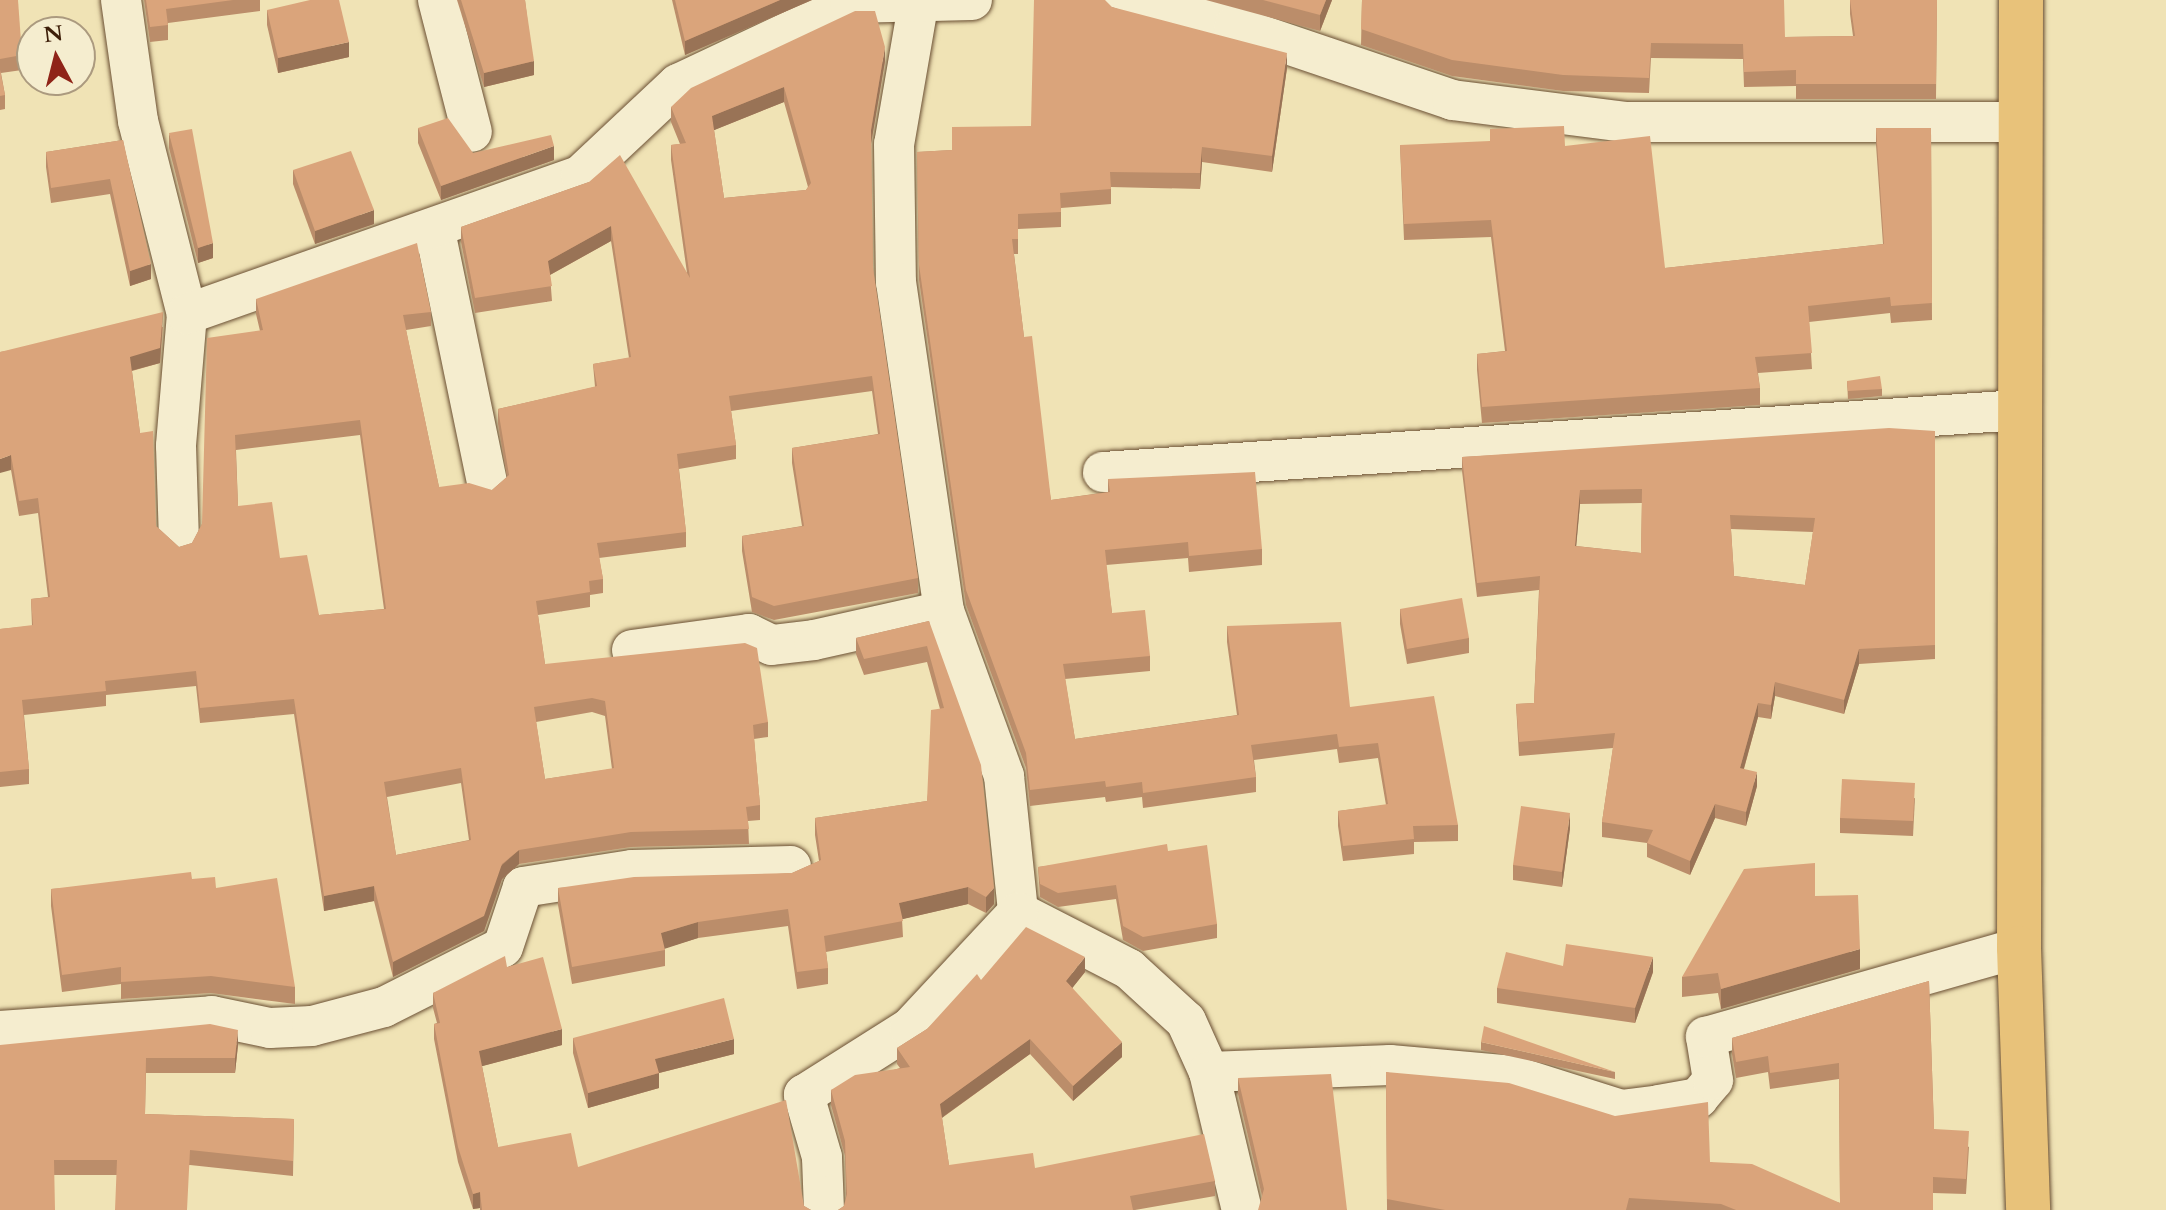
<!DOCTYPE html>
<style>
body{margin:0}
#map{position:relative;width:2166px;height:1210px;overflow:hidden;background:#f0e3b5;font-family:Cardo,serif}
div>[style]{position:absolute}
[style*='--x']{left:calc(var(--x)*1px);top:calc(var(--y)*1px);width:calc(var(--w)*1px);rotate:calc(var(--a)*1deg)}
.roads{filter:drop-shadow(0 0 2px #6a4f33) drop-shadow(0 0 2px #6a4f33)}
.minor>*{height:40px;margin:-20px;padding:0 20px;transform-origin:20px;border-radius:20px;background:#f5edcf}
.major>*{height:44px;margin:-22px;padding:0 22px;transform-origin:22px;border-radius:22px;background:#e8c27a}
.wall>*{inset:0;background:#bb8d6a}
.shaded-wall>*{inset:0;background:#997356}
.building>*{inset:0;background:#daa47b}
span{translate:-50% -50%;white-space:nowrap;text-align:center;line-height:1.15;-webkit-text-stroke:6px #f5edcf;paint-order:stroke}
.north{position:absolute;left:16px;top:16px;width:80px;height:80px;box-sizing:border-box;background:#f5edcf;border:2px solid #ab9a7f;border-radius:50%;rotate:353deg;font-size:22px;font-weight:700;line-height:32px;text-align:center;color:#3d1e08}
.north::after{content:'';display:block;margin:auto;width:28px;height:36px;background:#8f2418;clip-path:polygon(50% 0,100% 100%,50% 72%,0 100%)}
</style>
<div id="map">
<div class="roads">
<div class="minor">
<i style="--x:121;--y:0;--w:122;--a:82"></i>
<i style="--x:138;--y:121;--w:199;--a:75.8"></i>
<i style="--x:187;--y:314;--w:132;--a:94.8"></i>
<i style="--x:176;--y:446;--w:93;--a:88.2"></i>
<i style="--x:438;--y:0;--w:136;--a:75.6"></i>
<i style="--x:919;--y:0;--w:146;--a:99.8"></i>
<i style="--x:894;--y:144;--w:138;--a:89.2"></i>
<i style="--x:896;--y:282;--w:332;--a:81.7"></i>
<i style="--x:944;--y:611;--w:176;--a:70"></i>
<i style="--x:1004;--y:776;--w:137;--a:84.1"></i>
<i style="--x:1018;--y:912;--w:125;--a:27.2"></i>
<i style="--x:1129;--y:969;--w:77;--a:42.4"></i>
<i style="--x:1186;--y:1021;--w:56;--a:65.7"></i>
<i style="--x:1209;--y:1072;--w:142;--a:76.6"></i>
<i style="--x:1118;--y:0;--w:119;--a:12.6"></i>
<i style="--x:1234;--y:26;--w:230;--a:18.7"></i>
<i style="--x:1452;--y:100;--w:176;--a:7.2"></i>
<i style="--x:1627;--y:122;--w:394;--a:0"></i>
<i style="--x:435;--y:231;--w:257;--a:78.3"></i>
<i style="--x:187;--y:314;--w:418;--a:-19.4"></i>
<i style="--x:581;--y:175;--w:133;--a:-43.2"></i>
<i style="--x:678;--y:84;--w:190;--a:-25.2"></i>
<i style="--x:850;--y:3;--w:122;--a:-1.4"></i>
<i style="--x:1103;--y:472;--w:919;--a:-3.87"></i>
<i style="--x:632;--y:650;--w:118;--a:-7.8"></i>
<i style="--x:749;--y:634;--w:25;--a:26"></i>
<i style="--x:772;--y:645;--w:42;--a:-6.8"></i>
<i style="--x:814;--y:640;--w:133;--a:-12.6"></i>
<i style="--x:0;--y:1031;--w:213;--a:-4"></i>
<i style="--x:212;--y:1016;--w:59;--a:11.7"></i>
<i style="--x:270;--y:1028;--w:42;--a:-2.7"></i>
<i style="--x:312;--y:1026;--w:74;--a:-14.8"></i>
<i style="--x:384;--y:1007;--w:133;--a:-26.8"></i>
<i style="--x:503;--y:947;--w:63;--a:-71.6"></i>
<i style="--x:523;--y:887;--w:110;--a:-8.9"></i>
<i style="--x:632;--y:870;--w:159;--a:-1.4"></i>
<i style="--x:1209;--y:1072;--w:181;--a:-2.2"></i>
<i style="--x:1390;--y:1065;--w:124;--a:5.1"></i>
<i style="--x:1514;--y:1076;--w:112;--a:17.6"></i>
<i style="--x:1621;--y:1110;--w:38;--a:-7"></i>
<i style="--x:1659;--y:1105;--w:40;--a:-10"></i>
<i style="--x:1698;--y:1098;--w:23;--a:-50"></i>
<i style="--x:1713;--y:1080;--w:44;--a:-99.2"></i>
<i style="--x:1706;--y:1037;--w:325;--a:-15.9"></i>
<i style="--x:824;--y:1210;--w:53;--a:-92.2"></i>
<i style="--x:822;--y:1157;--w:65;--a:-106.2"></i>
<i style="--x:804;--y:1095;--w:125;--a:-32.3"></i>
<i style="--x:910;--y:1028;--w:158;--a:-47"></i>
</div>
<div class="major">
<i style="--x:2021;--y:0;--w:948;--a:90.12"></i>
<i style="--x:2019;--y:948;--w:262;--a:88"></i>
</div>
</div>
<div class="wall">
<i style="clip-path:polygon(0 0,22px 55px,22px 70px,1px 73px,5px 95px,5px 109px,0 110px)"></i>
<i style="clip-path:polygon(144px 0,260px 0,260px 11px,168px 23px,168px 40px,150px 42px)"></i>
<i style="clip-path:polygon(457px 0,525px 0,534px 75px,484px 87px)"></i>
<i style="clip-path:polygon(672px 0,812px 0,685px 55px)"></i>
<i style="clip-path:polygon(1206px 0,1332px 0,1320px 31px)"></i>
<i style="clip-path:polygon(1362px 0,1785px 37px,1853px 36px,1850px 14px,1850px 0,1937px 0,1936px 99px,1796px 99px,1796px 86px,1744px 87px,1743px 59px,1651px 58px,1649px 93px,1563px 91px,1452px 76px,1361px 45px)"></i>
<i style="clip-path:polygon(1112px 7px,1287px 68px,1272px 172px,1202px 162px,1200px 189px,1111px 187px,1111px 204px,1061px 208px,1061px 227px,1018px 229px,1018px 254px,1014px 254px,1024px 337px,1051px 500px,1108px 492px,1108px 479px,1262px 549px,1262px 565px,1189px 572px,1188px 558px,1106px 565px,1112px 613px,1150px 656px,1150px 671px,1065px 679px,1075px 739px,1237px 715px,1227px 642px,1227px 626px,1350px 707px,1458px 825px,1458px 841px,1414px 842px,1414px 854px,1343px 861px,1338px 826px,1338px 811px,1386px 805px,1378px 758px,1339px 763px,1337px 749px,1254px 760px,1256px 777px,1256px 792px,1143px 808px,1142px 797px,1106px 802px,1105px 797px,1030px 806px,1026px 768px,966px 605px,919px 280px,917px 152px,952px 150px,1031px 126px)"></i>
<i style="clip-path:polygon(267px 10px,349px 57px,278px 73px,267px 25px)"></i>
<i style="clip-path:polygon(evenodd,885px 61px,871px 143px,873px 268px,918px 578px,918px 593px,774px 620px,752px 612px,742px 551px,742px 536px,802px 526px,792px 463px,792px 448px,878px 434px,872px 391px,731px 411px,736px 445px,736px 459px,679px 469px,686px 532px,686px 547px,599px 558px,603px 579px,603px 593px,590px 595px,590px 607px,538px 615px,545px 664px,768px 722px,768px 737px,754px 739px,760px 805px,760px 820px,748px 821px,749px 844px,631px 847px,519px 864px,502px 879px,484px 931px,393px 977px,374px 901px,324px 911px,294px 714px,200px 723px,196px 686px,106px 695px,106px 706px,24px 715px,29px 769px,29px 784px,0 787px,0 629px,32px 626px,31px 599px,48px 597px,38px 513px,19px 516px,11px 470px,0 352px,163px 327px,160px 363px,132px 371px,140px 433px,156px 526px,179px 547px,192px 543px,202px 524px,260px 331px,256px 314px,256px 299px,431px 312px,431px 326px,406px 330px,439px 487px,492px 490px,507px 477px,498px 424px,498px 409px,595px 387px,593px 364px,629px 358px,611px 241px,550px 275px,552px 301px,475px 313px,461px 242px,461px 227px,589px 182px,687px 273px,671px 160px,671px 145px,680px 144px,671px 122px,671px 107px,885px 61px,784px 102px,808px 187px,806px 190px,724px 198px,714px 130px,784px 102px,885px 61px,360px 435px,384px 609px,319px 615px,238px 506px,236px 450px,360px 435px,885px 61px,592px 712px,605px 716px,612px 769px,545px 779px,536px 722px,592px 712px,885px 61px,461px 783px,469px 840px,396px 855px,387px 797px,461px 783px)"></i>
<i style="clip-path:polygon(418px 128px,473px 153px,554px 160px,441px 200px,418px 143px)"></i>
<i style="clip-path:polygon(1876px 128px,1931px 128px,1932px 320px,1891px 323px,1890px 313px,1809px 322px,1812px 369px,1758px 373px,1760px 388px,1760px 405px,1482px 423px,1477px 370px,1477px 354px,1505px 351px,1491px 237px,1404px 240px,1400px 145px,1565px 146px,1665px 268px,1883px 244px,1876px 145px)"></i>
<i style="clip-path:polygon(169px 133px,213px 258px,198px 263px,169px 148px)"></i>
<i style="clip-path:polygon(123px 140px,151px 279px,130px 286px,110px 194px,51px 203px,46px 167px,46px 152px)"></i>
<i style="clip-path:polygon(293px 170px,374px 224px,315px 244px,293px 184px)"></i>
<i style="clip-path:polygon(1847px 381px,1882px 389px,1882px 396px,1848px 399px)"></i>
<i style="clip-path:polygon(evenodd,1935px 431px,1935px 659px,1859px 664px,1844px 714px,1775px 696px,1771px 719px,1758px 717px,1744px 769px,1757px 786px,1746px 826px,1715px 818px,1690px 875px,1647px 857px,1647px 843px,1602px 837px,1602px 822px,1613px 748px,1519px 756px,1516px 704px,1534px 703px,1539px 590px,1477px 597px,1462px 471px,1462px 457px,1935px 431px,1642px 503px,1641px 553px,1576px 546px,1580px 504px,1642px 503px,1935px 431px,1731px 529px,1813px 532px,1805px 585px,1734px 576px,1731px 529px)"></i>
<i style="clip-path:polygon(1400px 609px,1469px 638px,1469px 653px,1407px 664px,1400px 624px)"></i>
<i style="clip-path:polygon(929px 621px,994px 904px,986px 913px,968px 904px,902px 919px,903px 937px,826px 952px,828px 968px,828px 984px,797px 989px,788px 926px,698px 938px,665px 948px,665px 966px,572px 984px,558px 905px,558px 888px,792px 873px,819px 861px,815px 835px,815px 818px,927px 801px,940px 709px,927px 662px,864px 675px,856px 654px,856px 638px)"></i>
<i style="clip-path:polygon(1915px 798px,1913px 836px,1840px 833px,1840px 818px)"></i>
<i style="clip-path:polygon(1570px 828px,1562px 887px,1513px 880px,1513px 865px)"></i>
<i style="clip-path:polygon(1168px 851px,1217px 924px,1217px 938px,1143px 951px,1123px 940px,1116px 899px,1058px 907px,1040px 897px,1038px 867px)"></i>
<i style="clip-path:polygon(192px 879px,216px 888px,295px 987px,295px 1004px,211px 993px,121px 999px,121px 984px,62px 992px,51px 906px,51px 889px)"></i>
<i style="clip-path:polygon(1815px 896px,1860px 969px,1721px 1009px,1718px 993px,1682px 997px,1682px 977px)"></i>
<i style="clip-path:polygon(507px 967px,562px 1045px,482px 1066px,498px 1147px,578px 1167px,804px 1206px,811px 1210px,480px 1210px,480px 1208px,473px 1209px,458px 1162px,434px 1039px,434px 1024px,437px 1023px,433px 1008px,433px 993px)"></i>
<i style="clip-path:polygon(1085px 972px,1072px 988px,1122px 1057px,1073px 1101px,1030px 1054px,942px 1118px,949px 1165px,1035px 1168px,1215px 1181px,1215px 1196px,1135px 1210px,838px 1210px,844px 1206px,846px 1196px,845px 1156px,831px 1105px,831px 1090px,900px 1068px,897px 1064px,897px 1048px,927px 1029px,981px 980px)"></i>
<i style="clip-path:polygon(1653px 972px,1635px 1023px,1497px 1003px,1497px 988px)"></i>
<i style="clip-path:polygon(1929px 981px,1934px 1129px,1969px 1147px,1966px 1194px,1933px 1193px,1933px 1210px,1387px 1210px,1386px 1072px,1710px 1162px,1840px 1203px,1839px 1079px,1770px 1089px,1768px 1072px,1736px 1078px,1732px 1054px,1732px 1038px)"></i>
<i style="clip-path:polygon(573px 1038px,734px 1054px,659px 1073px,659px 1088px,588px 1108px,573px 1053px)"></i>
<i style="clip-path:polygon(1481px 1042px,1615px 1072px,1615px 1079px,1481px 1050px)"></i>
<i style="clip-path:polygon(0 1045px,238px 1045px,235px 1073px,146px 1073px,145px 1114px,294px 1119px,293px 1176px,190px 1165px,117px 1175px,54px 1175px)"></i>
<i style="clip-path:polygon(1238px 1078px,1347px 1210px,1262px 1196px,1238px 1094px)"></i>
</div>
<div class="shaded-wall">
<i style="clip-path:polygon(780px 0,812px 0,685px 55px,685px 41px)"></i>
<i style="clip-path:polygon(1326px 0,1332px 0,1320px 31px,1320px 15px)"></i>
<i style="clip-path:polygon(349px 42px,349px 57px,278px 73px,278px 58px)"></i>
<i style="clip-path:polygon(885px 47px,885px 61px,871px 144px,871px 130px)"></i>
<i style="clip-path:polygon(1287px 53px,1287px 68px,1272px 172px,1272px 156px)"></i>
<i style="clip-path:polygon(534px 61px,534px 75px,484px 87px,484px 73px)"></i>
<i style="clip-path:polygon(784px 87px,784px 102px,712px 131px,712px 116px)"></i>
<i style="clip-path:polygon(554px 146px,554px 160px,441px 200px,441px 186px)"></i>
<i style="clip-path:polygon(1202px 147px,1202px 162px,1200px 189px,1200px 173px)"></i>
<i style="clip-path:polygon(374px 210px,374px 224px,315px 244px,315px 231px)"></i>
<i style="clip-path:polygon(611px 226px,611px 241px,548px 276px,548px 261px)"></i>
<i style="clip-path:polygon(213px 243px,213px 258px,198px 263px,198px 248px)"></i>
<i style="clip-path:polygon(151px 264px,151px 279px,130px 286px,130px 271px)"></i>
<i style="clip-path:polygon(163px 312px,160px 363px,130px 371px,130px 357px)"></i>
<i style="clip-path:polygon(11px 455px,11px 470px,0 473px,0 459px)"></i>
<i style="clip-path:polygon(1580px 490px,1580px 504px,1575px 560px,1575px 546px)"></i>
<i style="clip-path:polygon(1859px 649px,1859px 664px,1844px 714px,1844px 700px)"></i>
<i style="clip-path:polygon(1775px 682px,1775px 696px,1771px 719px,1771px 705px)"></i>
<i style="clip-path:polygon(1758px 703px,1758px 717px,1740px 782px,1740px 768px)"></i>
<i style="clip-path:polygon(1757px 772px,1757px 786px,1746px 826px,1746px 812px)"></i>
<i style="clip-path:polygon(1715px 804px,1715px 818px,1690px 875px,1690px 861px)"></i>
<i style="clip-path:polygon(1570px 813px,1570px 828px,1562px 887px,1562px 872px)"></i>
<i style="clip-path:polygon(519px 850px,519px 864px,502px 879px,484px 931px,393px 977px,393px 962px)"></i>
<i style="clip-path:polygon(374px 886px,374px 901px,324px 911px,324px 896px)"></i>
<i style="clip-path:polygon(968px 887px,968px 904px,899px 920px,899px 903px)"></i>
<i style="clip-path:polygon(994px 888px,994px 904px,986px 913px,986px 897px)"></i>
<i style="clip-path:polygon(698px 922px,698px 938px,661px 950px,661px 933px)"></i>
<i style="clip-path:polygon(1860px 949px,1860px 969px,1721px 1009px,1721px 989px)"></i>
<i style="clip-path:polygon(1085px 957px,1085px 972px,1066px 996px,1066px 981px)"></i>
<i style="clip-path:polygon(1653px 957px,1653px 972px,1635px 1023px,1635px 1008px)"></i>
<i style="clip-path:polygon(562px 1029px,562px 1045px,479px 1067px,479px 1051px)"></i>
<i style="clip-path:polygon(238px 1030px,238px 1045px,235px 1073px,235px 1058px)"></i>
<i style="clip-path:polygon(734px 1039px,734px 1054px,655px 1074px,655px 1059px)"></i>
<i style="clip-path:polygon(1030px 1039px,1030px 1054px,940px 1119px,940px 1104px)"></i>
<i style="clip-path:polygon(1122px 1042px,1122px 1057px,1073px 1101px,1073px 1086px)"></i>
<i style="clip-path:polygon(659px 1073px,659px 1088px,588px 1108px,588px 1093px)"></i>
<i style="clip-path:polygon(480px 1192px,480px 1208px,473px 1209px,473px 1194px)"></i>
</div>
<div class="building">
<i style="clip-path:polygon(0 0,18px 0,22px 55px,0 59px)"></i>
<i style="clip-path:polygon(146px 0,233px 0,166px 9px,168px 25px,150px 27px)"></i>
<i style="clip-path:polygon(310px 0,339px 0,349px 42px,278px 58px,267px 10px)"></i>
<i style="clip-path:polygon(461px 0,525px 0,534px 61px,484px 73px)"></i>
<i style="clip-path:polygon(675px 0,780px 0,685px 41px)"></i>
<i style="clip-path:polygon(1034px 0,1105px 0,1112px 7px,1287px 53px,1272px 156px,1202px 147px,1200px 173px,1110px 172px,1111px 189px,1060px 193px,1061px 212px,1018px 214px,1018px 239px,1012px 239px,1024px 337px,1032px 336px,1051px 500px,1110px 492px,1108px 479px,1255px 472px,1262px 549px,1189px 556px,1188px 542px,1105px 550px,1112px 613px,1145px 610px,1150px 656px,1063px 664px,1075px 739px,1239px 715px,1227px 626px,1341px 622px,1350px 707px,1434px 696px,1458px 825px,1413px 826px,1414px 839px,1343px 846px,1338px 811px,1388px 804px,1378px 743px,1339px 747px,1337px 734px,1251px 745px,1256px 777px,1143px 793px,1142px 782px,1106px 787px,1105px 781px,1030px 790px,1026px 753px,966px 590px,919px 265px,917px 152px,952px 150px,952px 127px,1031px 126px)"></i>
<i style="clip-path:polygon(1263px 0,1326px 0,1320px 15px)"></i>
<i style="clip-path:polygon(1362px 0,1784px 0,1785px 37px,1855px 36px,1850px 0,1937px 0,1936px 84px,1796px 84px,1796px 70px,1744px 72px,1743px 44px,1651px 43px,1649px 78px,1563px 75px,1452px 60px,1361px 29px)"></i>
<i style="clip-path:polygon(evenodd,855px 11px,875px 11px,885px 47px,871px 130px,873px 268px,918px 578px,774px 606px,752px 597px,742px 536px,804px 526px,792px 448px,880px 434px,872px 376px,729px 396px,736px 445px,677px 454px,686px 532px,597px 543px,603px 579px,589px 581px,590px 592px,536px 601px,545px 664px,745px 643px,757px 648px,768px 722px,753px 725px,760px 805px,746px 807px,749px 829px,631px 832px,519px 850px,502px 864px,484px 916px,393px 962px,374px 886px,324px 896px,294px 699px,200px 708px,196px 671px,105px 681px,106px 691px,22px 700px,29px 769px,0 772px,0 629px,33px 625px,31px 599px,50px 597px,38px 498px,19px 501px,11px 455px,0 459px,0 352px,163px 312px,160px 348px,130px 357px,140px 433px,153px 431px,156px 526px,179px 547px,192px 543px,202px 524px,207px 338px,263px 330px,256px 299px,417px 243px,431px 312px,403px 315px,439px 487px,469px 483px,492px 490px,509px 475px,498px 409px,597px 386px,593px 364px,631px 357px,611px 226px,548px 261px,552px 286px,475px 298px,461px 227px,589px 182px,620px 155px,690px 278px,671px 145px,686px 143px,671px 107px,691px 88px,855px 11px,784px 87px,811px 183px,806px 190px,724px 198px,712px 116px,784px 87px,855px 11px,360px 420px,386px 609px,319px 615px,307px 555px,280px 558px,272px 502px,238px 506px,235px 435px,360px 420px,855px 11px,592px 698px,605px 701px,614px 768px,545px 779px,534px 707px,592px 698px,855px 11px,461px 768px,471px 840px,396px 855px,384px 782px,461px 768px)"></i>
<i style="clip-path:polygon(0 70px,5px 95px,0 96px)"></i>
<i style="clip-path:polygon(448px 118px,473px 153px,551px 135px,554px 146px,441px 186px,418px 128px)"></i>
<i style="clip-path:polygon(1564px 126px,1565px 146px,1650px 136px,1665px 268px,1884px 244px,1876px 128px,1931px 128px,1932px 303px,1891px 306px,1890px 297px,1808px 306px,1812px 353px,1755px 357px,1760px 388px,1482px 407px,1477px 354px,1507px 351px,1491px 220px,1404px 224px,1400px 145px,1490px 141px,1490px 129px)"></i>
<i style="clip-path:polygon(192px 129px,213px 243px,198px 248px,169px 133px)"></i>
<i style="clip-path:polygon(123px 140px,151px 264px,130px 271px,110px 179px,51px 188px,46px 152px)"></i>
<i style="clip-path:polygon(351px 151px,374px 210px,315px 231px,293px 170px)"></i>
<i style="clip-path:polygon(1880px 376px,1882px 389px,1848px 391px,1847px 381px)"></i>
<i style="clip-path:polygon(evenodd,1889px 428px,1935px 431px,1935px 645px,1859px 649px,1844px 700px,1775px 682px,1771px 705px,1758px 703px,1740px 768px,1757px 772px,1746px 812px,1715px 804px,1690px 861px,1647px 843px,1653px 830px,1602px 822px,1615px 733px,1519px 742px,1516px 704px,1534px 703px,1540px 576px,1477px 583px,1462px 457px,1889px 428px,1642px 489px,1641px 553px,1575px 546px,1580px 490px,1642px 489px,1889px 428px,1730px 515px,1815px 518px,1805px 585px,1734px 576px,1730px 515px)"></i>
<i style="clip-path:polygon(1462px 598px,1469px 638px,1407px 649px,1400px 609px)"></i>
<i style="clip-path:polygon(929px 621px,981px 765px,994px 888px,986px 897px,968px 887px,899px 903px,903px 921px,824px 936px,828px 968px,797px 972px,788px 909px,698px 922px,661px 933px,665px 950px,572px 967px,558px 888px,634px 877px,792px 873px,821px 860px,815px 818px,927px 801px,931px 710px,944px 708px,927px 646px,864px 659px,856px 638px)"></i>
<i style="clip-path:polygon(1842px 779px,1915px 783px,1913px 821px,1840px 818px)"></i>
<i style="clip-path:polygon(1521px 806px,1570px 813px,1562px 872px,1513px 865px)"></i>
<i style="clip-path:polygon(1167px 844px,1168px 851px,1207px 845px,1217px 924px,1143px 937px,1123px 926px,1116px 885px,1058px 893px,1040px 884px,1038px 867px)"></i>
<i style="clip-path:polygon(1815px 863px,1815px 896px,1858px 895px,1860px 949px,1721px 989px,1718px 973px,1682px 977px,1744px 869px)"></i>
<i style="clip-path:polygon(191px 872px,192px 879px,215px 877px,216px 888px,277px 878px,295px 987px,211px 976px,121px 982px,121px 967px,62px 975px,51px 889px)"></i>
<i style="clip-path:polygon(1026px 927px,1085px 957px,1066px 981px,1122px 1042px,1073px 1086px,1030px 1039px,940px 1104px,949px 1165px,1033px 1153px,1035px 1168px,1204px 1134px,1215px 1181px,1130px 1196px,1133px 1210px,838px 1210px,844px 1206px,847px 1194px,845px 1141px,831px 1090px,855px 1075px,910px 1067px,897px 1048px,927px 1029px,977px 974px,981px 980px)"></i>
<i style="clip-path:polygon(1566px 944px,1653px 957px,1635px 1008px,1497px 988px,1506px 952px,1563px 966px)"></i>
<i style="clip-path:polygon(505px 956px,507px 967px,543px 957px,562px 1029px,479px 1051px,498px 1147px,571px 1133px,578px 1167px,786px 1100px,804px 1206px,811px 1210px,482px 1210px,480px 1192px,473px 1194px,458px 1147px,434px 1024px,440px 1023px,433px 993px)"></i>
<i style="clip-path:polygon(1929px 981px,1934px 1129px,1969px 1131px,1966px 1179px,1933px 1177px,1933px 1210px,1736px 1210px,1721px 1204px,1629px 1198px,1626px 1210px,1445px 1210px,1387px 1199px,1386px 1072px,1509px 1083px,1615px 1116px,1708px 1102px,1710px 1162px,1752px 1164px,1840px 1203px,1839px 1063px,1770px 1073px,1768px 1056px,1736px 1062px,1732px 1038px)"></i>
<i style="clip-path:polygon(724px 998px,734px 1039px,655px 1059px,659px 1073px,588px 1093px,573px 1038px)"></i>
<i style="clip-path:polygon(210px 1024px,238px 1030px,235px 1058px,146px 1058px,145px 1114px,294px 1119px,293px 1161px,190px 1150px,187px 1210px,115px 1210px,117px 1160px,54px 1160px,55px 1210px,0 1210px,0 1045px)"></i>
<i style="clip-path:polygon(1484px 1026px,1615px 1072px,1481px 1042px)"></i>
<i style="clip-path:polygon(1331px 1074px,1347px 1210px,1258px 1210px,1264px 1189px,1238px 1078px)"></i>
</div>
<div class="north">N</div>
</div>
